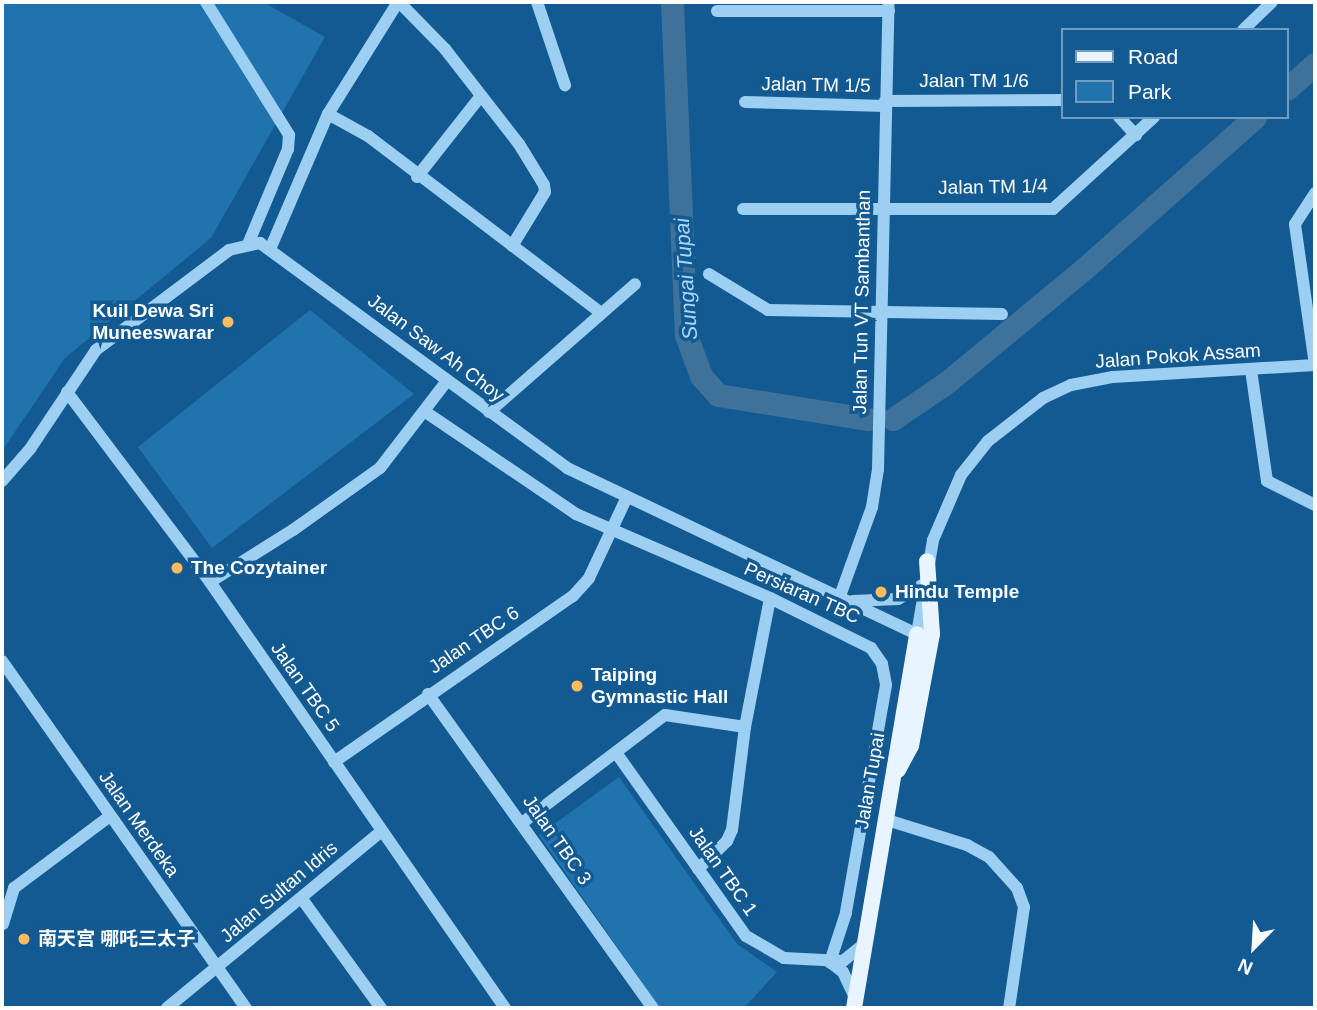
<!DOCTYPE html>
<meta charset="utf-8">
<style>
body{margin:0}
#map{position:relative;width:1317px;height:1010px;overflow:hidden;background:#125a91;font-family:Arial,"Noto Sans SC",sans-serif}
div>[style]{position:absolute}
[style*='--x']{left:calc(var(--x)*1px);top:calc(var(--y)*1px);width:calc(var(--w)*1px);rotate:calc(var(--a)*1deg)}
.green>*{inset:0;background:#2173ae}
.river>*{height:23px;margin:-11.5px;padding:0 11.5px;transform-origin:11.5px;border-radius:11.5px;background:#3e729a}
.minor>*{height:12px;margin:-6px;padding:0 6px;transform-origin:6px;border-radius:6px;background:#9dcff2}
.major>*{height:16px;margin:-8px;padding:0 8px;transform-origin:8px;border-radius:8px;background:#e8f4ff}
.dots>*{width:19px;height:19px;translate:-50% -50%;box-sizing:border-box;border:4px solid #125a91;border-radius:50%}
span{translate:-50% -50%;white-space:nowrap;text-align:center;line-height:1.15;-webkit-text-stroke:7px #125a91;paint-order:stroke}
.street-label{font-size:19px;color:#fff}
.poi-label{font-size:19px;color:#fff;font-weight:700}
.right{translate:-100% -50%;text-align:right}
.left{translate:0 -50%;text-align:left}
.water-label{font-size:21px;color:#a9d8f9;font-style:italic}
.frame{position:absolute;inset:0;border:4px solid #fff;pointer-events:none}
.legend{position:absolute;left:1061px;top:28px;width:228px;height:91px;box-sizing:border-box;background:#125a91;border:2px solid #719cbd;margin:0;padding:9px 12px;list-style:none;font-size:21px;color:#fff}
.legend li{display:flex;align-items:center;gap:14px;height:35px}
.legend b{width:35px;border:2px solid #719cbd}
.north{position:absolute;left:1219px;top:912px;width:70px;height:70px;-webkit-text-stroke:5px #125a91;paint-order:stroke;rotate:204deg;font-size:19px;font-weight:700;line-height:28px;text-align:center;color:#fff}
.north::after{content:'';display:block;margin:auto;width:24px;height:32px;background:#fff;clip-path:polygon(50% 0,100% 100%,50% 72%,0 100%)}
</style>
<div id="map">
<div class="green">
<i style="clip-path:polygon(2px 2px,263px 2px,325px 37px,211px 238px,65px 358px,2px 451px)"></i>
<i style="clip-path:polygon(310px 310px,414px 394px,212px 548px,138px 447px)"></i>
<i style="clip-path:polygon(619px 777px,737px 944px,777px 972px,744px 1008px,660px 1008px,539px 835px)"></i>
</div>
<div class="river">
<i style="--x:672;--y:2;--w:333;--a:87.6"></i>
<i style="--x:686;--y:335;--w:44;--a:69.9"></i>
<i style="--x:701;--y:376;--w:25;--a:48"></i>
<i style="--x:718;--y:395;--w:152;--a:9.1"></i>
<i style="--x:1287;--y:89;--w:38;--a:-42"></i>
<i style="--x:893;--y:419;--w:64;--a:-34.2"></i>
<i style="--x:946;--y:383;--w:180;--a:-39.6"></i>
<i style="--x:1085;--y:268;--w:227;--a:-41.6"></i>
</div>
<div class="minor">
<i style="--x:206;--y:2;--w:157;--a:58"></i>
<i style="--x:289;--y:135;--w:14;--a:94"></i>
<i style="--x:288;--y:149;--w:103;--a:112.8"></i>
<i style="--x:399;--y:2;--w:66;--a:45.6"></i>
<i style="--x:445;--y:49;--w:120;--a:52.1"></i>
<i style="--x:519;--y:144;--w:48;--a:58.6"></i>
<i style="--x:544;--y:185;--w:7;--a:82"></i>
<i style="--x:545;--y:192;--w:63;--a:121.4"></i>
<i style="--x:537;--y:2;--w:88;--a:71.4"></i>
<i style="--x:717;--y:11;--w:172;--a:0"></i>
<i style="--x:1243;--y:30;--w:40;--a:-44"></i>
<i style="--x:885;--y:101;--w:178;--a:-0.3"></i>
<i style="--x:745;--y:102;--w:140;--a:1.6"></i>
<i style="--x:328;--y:114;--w:46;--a:28.8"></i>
<i style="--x:368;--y:136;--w:291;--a:37.2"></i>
<i style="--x:1119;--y:117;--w:25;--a:47"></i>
<i style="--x:417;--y:177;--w:102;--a:-51.8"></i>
<i style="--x:743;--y:209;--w:310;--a:0"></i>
<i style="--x:1053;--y:209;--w:137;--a:-42.3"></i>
<i style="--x:271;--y:247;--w:145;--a:-66.8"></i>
<i style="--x:328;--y:114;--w:132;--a:-58"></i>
<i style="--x:709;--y:274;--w:69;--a:31.4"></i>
<i style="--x:768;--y:310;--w:234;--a:1"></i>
<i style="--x:1315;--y:365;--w:142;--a:-98.1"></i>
<i style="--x:1295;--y:224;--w:37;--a:-57"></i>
<i style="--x:1251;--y:370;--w:112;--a:81.8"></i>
<i style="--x:1267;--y:481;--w:54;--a:26.6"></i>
<i style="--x:67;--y:392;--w:238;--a:53"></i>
<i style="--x:210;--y:582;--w:518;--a:55.3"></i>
<i style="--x:489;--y:412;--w:194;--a:-41.2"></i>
<i style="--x:427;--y:413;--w:180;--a:34.1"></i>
<i style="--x:576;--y:514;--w:211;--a:23.4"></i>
<i style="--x:770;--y:598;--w:113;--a:26.3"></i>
<i style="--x:871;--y:648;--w:19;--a:55"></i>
<i style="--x:882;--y:664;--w:21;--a:79"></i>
<i style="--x:886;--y:685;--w:231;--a:100"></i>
<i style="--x:846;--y:913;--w:52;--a:108.1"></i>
<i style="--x:2;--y:481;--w:43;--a:-48.8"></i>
<i style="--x:30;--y:449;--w:119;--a:-56.3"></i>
<i style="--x:96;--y:350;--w:166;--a:-36.9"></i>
<i style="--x:229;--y:250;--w:32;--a:-13"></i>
<i style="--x:260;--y:243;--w:381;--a:36.2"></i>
<i style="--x:567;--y:468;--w:387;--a:25.4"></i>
<i style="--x:917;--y:634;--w:95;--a:-80.3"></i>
<i style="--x:933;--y:540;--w:71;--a:-66.7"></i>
<i style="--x:961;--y:475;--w:43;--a:-51.5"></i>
<i style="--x:988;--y:441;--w:70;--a:-38"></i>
<i style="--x:1043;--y:398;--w:31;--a:-25"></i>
<i style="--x:1071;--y:385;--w:43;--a:-10.8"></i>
<i style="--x:1113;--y:377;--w:202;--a:-3.4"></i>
<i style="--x:210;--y:582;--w:98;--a:-32.1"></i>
<i style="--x:293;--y:530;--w:107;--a:-35.5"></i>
<i style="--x:380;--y:468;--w:108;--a:-52.5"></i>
<i style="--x:840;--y:596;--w:95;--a:-70.2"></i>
<i style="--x:872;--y:507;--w:38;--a:-81"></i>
<i style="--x:878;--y:469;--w:467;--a:-88.7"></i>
<i style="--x:853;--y:601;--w:45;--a:-2.5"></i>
<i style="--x:898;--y:599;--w:28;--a:-30"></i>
<i style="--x:2;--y:661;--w:424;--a:54.9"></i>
<i style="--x:428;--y:694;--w:386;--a:54.4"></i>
<i style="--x:617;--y:754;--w:223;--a:54.7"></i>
<i style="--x:746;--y:936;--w:44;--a:30.1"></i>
<i style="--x:784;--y:958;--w:59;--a:2.9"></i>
<i style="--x:843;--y:961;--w:26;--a:-39"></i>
<i style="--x:334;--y:762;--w:291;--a:-34.8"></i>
<i style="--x:573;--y:596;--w:24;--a:-48"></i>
<i style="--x:589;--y:578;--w:89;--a:-64.9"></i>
<i style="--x:884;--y:819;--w:87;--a:17.4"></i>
<i style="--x:967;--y:845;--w:25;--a:29"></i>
<i style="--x:989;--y:857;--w:42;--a:47.9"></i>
<i style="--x:1017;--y:888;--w:20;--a:70"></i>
<i style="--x:1024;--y:907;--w:102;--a:98.4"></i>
<i style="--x:522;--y:823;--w:179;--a:-37.1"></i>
<i style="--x:665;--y:715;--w:81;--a:8.5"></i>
<i style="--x:698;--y:869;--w:40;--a:-44"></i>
<i style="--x:727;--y:841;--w:12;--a:-66"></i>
<i style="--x:732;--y:830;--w:104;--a:-82.8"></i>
<i style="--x:745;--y:727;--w:131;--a:-79"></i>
<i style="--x:302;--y:899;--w:135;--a:54.1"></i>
<i style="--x:3;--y:924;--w:38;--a:-73"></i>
<i style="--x:14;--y:888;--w:120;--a:-36.9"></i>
<i style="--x:830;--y:962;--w:16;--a:38"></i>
<i style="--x:843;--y:972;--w:29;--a:65"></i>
<i style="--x:167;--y:1008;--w:278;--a:-39.5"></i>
</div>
<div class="major">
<i style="--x:898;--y:770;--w:27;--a:-62"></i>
<i style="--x:911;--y:746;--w:114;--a:-79.4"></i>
<i style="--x:932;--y:634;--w:73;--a:-93.9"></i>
<i style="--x:854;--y:1008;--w:379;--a:-80.4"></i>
</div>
<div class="dots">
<i style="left:228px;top:322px;background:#ffbb5e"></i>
<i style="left:177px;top:568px;background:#ffbb5e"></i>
<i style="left:881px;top:592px;background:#ffbb5e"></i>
<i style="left:577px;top:686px;background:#ffbb5e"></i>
<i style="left:24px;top:939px;background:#ffbb5e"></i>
</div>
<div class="street-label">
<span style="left:974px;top:81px">Jalan TM 1/6</span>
<span style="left:816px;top:85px;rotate:1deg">Jalan TM 1/5</span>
<span style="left:993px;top:187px;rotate:-1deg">Jalan TM 1/4</span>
<span style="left:862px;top:302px;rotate:-89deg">Jalan Tun VT Sambanthan</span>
<span style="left:436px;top:348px;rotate:37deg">Jalan Saw Ah Choy</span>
<span style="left:1178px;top:356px;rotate:-4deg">Jalan Pokok Assam</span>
<span style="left:802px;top:593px;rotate:24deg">Persiaran TBC</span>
<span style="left:474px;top:640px;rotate:-34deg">Jalan TBC 6</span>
<span style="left:305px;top:687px;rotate:55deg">Jalan TBC 5</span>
<span style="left:870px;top:781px;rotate:-80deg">Jalan Tupai</span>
<span style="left:139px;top:824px;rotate:55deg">Jalan Merdeka</span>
<span style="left:557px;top:840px;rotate:55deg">Jalan TBC 3</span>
<span style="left:723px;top:871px;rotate:55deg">Jalan TBC 1</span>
<span style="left:279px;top:892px;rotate:-40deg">Jalan Sultan Idris</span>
</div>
<div class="poi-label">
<span class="right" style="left:214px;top:322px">Kuil Dewa Sri<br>Muneeswarar</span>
<span class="left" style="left:191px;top:568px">The Cozytainer</span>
<span class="left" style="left:895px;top:592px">Hindu Temple</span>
<span class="left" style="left:591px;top:686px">Taiping<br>Gymnastic Hall</span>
<span class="left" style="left:38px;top:939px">南天宫 哪吒三太子</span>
</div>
<div class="water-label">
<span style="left:686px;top:279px;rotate:-94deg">Sungai Tupai</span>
</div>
<div class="frame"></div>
<ul class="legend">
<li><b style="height:9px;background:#e8f4ff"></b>Road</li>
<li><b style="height:19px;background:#2173ae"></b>Park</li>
</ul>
<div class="north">N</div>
</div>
